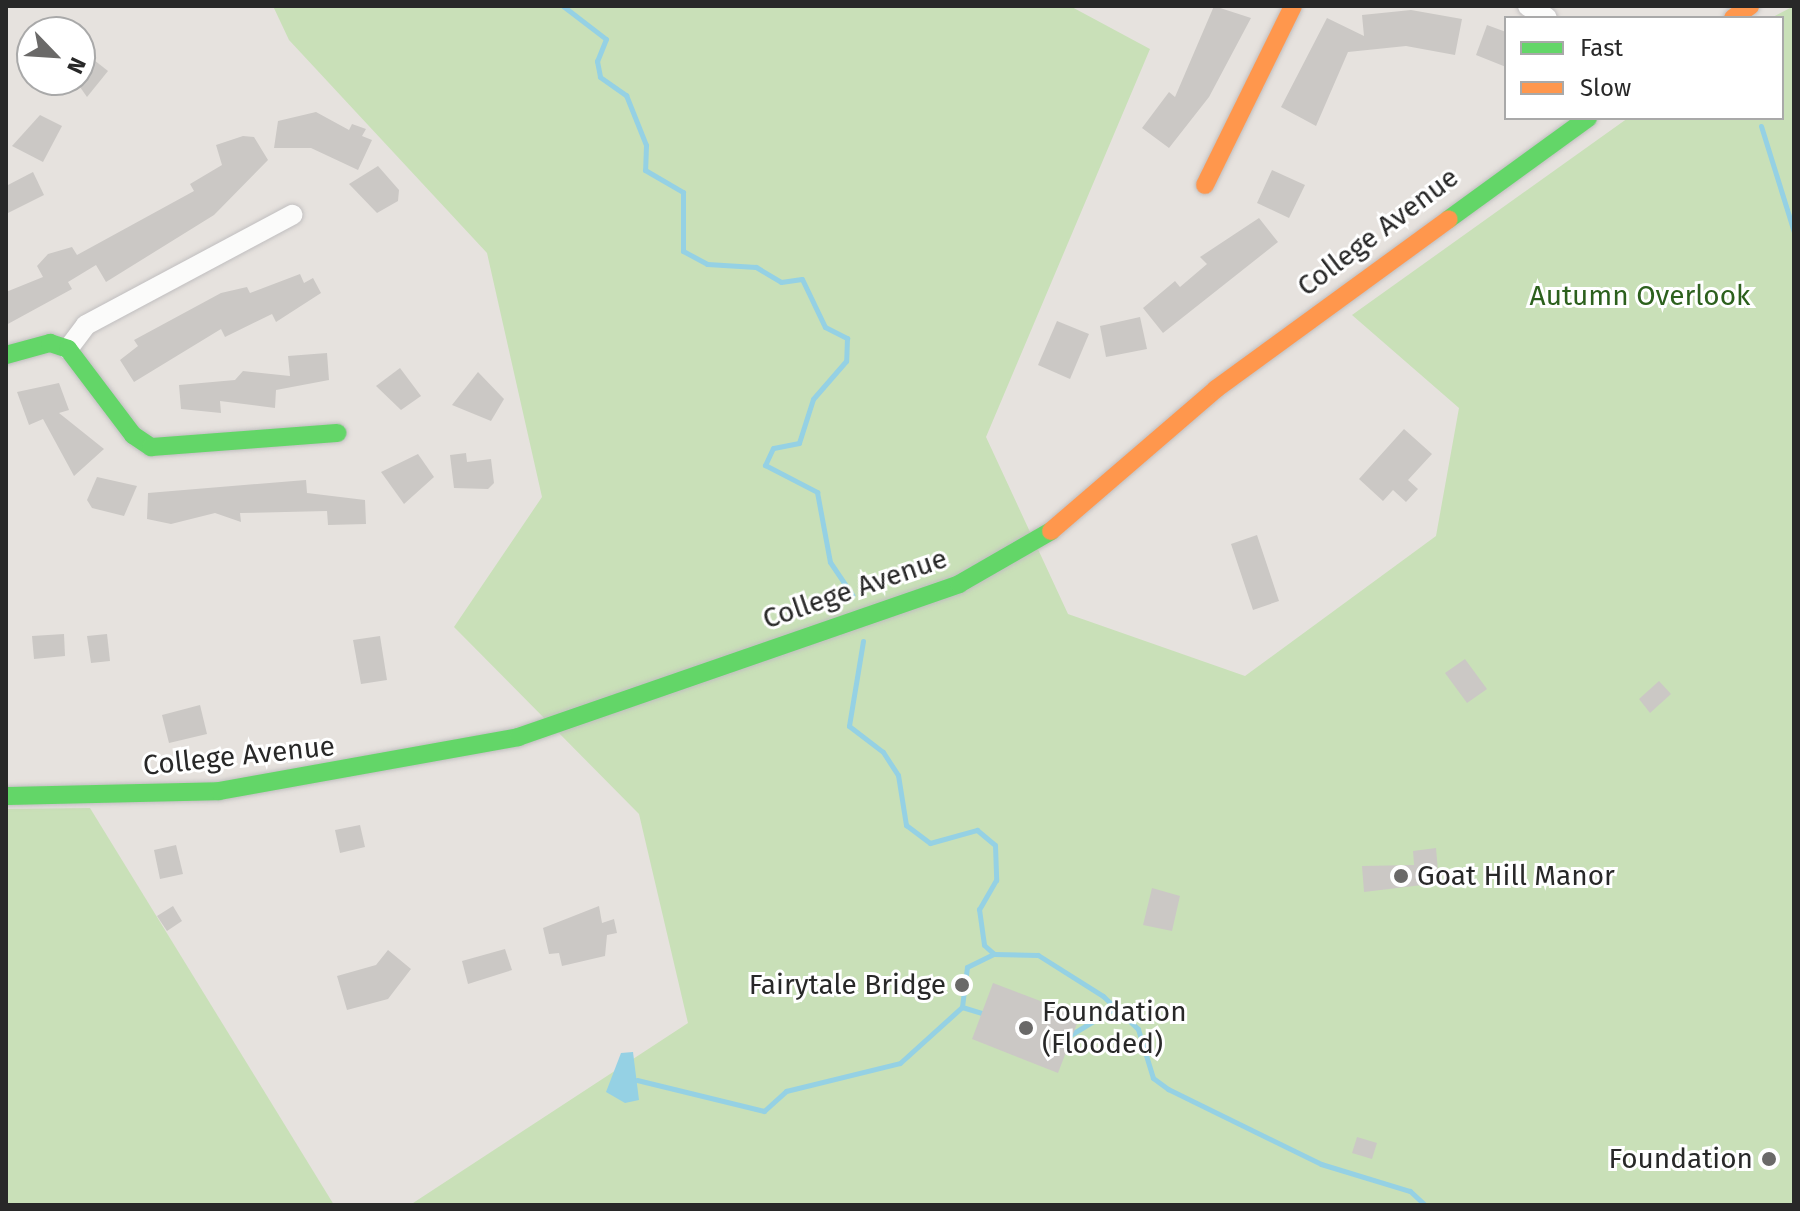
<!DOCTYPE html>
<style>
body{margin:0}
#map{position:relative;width:1800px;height:1211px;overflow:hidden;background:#e6e2de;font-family:"Fira Sans",sans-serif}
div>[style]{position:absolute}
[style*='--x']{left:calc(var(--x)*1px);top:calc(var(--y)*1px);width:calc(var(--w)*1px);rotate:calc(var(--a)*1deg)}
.green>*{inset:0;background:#c9e0b8}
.water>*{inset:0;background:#95d1e4}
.stream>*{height:5px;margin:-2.5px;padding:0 2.5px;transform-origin:2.5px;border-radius:2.5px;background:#95d1e4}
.building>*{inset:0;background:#cbc8c5}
.roads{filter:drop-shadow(0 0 2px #c0bebf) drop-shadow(0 0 2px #c0bebf)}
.street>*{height:20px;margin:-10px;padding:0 10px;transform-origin:10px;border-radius:10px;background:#fbfbfa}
.fast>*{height:18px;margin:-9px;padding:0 9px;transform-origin:9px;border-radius:9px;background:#63d668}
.slow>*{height:18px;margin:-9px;padding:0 9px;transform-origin:9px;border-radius:9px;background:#ff974d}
.dots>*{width:22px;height:22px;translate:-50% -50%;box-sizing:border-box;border:4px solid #fff;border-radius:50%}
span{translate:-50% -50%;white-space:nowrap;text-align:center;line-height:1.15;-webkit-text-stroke:6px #fff;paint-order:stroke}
.street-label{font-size:28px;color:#282828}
.park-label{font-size:28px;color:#2c601d}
.poi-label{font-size:28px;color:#282828}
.left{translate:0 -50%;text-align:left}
.right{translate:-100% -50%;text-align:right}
.frame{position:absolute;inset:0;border:8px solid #282828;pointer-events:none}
.legend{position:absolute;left:1504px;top:16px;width:280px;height:104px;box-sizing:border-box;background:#fff;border:2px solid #a9a9a9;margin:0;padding:10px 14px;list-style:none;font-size:24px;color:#282828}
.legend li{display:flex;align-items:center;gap:16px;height:40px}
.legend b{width:40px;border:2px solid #a9a9a9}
.north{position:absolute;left:16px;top:16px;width:80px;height:80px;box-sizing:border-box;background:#fff;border:2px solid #a9a9a9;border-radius:50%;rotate:115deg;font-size:22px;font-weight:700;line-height:32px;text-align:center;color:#282828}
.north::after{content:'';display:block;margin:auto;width:28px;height:36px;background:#6a6968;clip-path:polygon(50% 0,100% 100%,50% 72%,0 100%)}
</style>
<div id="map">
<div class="green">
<i style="clip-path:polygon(273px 6px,1070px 6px,1150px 49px,986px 437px,1068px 614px,1245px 676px,1436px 536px,1459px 408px,1352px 315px,1628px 118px,1782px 118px,1782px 18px,1771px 18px,1794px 6px,1794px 1205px,410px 1205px,688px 1023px,639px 814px,454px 627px,542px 497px,487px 253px,289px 40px)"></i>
<i style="clip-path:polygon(90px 808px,334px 1205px,6px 1205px,6px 809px)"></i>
</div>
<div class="water">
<i style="clip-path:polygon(633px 1052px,639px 1100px,625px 1103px,606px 1092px,621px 1053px)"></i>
</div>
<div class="stream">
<i style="--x:563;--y:6;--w:54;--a:37.5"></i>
<i style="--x:606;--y:39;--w:24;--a:112"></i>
<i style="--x:597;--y:61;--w:16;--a:79"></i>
<i style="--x:600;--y:77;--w:32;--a:35"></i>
<i style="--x:626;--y:95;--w:54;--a:68.2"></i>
<i style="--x:646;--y:145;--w:25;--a:92"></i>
<i style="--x:645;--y:170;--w:44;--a:30.1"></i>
<i style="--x:683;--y:192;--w:59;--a:90"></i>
<i style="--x:683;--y:251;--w:27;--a:28"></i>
<i style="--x:707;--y:264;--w:49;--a:3.5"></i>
<i style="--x:756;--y:267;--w:29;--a:31"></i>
<i style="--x:781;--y:282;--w:21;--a:-8"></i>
<i style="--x:802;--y:279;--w:53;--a:64.4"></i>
<i style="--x:825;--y:327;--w:25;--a:27"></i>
<i style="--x:847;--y:338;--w:23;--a:92"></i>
<i style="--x:846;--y:361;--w:50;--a:131"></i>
<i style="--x:813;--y:399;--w:46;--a:107.7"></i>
<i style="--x:799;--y:443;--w:26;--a:169"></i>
<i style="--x:773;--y:448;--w:19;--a:115"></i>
<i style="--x:765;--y:465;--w:59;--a:27.4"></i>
<i style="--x:817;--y:492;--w:71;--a:79.5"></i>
<i style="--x:830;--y:562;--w:40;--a:56"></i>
<i style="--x:1761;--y:126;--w:111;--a:72.7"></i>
<i style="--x:863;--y:641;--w:86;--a:99.4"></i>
<i style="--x:849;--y:726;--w:43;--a:37.4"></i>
<i style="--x:883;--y:752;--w:27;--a:57"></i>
<i style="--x:898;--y:775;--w:51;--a:80.9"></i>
<i style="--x:906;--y:825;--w:30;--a:37"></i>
<i style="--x:930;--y:843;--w:49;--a:-15.5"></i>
<i style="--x:977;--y:830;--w:23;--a:40"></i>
<i style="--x:995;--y:845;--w:35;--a:88"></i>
<i style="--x:996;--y:880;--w:34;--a:120"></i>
<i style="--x:979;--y:909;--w:36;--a:82"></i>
<i style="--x:984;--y:945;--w:13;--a:42"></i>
<i style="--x:994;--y:954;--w:44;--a:1.3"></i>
<i style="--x:1038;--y:955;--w:77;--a:32.2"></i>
<i style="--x:1103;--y:996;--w:48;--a:43.3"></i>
<i style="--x:1138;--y:1029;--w:51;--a:73"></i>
<i style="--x:1153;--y:1078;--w:19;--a:36"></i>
<i style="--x:1168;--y:1089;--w:170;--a:26.1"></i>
<i style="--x:1321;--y:1164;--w:93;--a:16.9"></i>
<i style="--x:1410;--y:1191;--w:21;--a:43"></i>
<i style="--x:962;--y:1007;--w:27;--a:17"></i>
<i style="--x:1067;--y:1037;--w:56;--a:-31.1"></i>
<i style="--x:637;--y:1080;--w:131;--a:13.7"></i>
<i style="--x:764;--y:1111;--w:30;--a:-42"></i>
<i style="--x:786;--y:1091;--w:117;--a:-13.8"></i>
<i style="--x:900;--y:1063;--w:84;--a:-42.1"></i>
<i style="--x:962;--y:1007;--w:40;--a:-82.9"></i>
<i style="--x:967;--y:967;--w:30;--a:-26"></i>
</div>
<div class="building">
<i style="clip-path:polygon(1214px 6px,1251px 18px,1209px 97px,1169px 148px,1142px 128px,1169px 92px,1175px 97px)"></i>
<i style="clip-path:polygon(1411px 10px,1462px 19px,1455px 55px,1406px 46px,1348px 52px,1316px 126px,1281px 107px,1327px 18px,1364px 36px,1362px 15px)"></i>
<i style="clip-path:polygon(1487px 25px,1506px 32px,1506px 67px,1476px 55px)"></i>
<i style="clip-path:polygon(80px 49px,108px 71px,87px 97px,80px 87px)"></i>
<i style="clip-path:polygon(316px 112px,349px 130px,352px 124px,366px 129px,362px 136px,372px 140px,358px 170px,311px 148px,274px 148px,278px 121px)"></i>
<i style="clip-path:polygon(40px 115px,62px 126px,43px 162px,12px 146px)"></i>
<i style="clip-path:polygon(243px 136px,254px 137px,268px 160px,214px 215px,106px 282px,96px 265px,68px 282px,72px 289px,6px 325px,6px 292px,43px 277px,37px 266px,48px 254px,72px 247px,77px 255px,194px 191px,190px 184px,222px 165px,216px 145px)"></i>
<i style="clip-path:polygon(378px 166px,399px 190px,398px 201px,377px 213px,349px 184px)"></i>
<i style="clip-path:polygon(1272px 170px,1305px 185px,1289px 218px,1257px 203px)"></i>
<i style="clip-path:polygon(33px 172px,44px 195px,6px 214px,6px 186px)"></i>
<i style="clip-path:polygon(1259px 218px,1278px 242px,1163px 333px,1143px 308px,1175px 281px,1180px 287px,1207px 264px,1200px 257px)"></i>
<i style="clip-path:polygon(300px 274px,304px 283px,313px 278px,321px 293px,276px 322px,272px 314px,225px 337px,221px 329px,134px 382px,120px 360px,138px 346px,134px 340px,221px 293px,247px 287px,250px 293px)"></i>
<i style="clip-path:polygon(1140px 317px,1147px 349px,1106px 357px,1100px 326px)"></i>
<i style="clip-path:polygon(1057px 321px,1089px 334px,1070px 379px,1038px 365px)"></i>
<i style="clip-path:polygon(327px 353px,329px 380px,276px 390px,275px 408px,220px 401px,221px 413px,181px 409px,179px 385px,235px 380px,243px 371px,290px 376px,288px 356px)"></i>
<i style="clip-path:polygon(400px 368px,421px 396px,401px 410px,376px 386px)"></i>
<i style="clip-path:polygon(478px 372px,504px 399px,491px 421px,452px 405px)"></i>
<i style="clip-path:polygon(59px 383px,69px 410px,59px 413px,104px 449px,74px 476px,43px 419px,29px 425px,17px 392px)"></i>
<i style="clip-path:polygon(1404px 429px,1432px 454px,1408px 480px,1418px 489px,1406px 502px,1393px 490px,1383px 501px,1359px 479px)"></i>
<i style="clip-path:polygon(466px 453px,467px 462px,491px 459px,494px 483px,488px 489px,454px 488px,450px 455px)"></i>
<i style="clip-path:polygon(418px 454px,434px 477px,404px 504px,381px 472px)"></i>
<i style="clip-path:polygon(97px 477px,137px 486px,124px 516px,92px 508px,87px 500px)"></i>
<i style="clip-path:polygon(306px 480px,307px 493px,365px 500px,366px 524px,328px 525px,327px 511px,240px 513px,241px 522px,215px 513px,171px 524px,147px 519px,148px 493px)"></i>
<i style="clip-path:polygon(1257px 535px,1279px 601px,1253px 610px,1231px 544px)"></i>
<i style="clip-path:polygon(64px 634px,65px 656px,34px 659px,32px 636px)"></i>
<i style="clip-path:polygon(107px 634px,110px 661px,91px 663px,87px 636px)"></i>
<i style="clip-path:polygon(380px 636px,387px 680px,361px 684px,353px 640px)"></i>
<i style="clip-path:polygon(1465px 659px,1487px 689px,1467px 703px,1445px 673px)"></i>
<i style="clip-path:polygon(1659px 681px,1671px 694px,1650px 713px,1639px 699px)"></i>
<i style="clip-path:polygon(200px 705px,207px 734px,169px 743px,162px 715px)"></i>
<i style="clip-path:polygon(360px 825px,365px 847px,340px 853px,335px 830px)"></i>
<i style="clip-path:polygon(176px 845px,183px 874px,160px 879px,154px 850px)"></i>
<i style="clip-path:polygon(1436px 848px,1439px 883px,1364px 892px,1362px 866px,1414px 865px,1413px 851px)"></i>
<i style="clip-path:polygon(1152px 888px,1180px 896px,1172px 931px,1143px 925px)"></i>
<i style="clip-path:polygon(173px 906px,182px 921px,167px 931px,157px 916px)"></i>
<i style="clip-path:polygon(599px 906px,602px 923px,614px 919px,617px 933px,607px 935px,605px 956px,562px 966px,559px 953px,549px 954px,543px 928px)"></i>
<i style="clip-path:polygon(505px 949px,512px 970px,468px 984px,462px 961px)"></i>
<i style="clip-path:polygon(388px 950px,411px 969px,388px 999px,347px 1010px,337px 976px,376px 965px)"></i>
<i style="clip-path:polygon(993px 983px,1080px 1016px,1058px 1073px,972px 1039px)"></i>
<i style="clip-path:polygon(1357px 1137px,1377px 1143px,1372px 1159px,1352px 1153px)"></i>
</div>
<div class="roads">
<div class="street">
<i style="--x:1528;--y:6;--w:22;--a:32"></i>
<i style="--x:68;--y:349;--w:30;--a:-53"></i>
<i style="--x:86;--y:325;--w:234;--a:-28.1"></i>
</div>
<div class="fast">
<i style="--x:1449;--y:219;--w:172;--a:-36"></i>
<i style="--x:6;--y:355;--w:46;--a:-15.3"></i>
<i style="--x:50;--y:343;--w:19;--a:18"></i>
<i style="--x:68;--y:349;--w:108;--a:52.9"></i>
<i style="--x:133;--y:435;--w:22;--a:34"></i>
<i style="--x:151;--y:447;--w:187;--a:-4.3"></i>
<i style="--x:6;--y:796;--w:213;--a:-1.3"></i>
<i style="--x:219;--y:791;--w:304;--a:-10.2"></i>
<i style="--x:518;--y:737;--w:467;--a:-19.1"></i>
<i style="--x:959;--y:584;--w:106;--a:-29.9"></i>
</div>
<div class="slow">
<i style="--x:1733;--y:18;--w:21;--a:-35"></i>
<i style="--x:1205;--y:185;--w:199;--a:-63.8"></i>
<i style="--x:1051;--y:531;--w:218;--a:-40.7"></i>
<i style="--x:1216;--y:389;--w:288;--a:-36.1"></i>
</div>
</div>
<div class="dots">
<i style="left:1401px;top:876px;background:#6a6968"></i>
<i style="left:962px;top:985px;background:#6a6968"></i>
<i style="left:1026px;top:1028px;background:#6a6968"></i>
<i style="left:1769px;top:1159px;background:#6a6968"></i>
</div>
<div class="street-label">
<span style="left:1378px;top:232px;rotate:-37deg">College Avenue</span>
<span style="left:855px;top:589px;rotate:-19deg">College Avenue</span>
<span style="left:239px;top:756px;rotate:-6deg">College Avenue</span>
</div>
<div class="park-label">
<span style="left:1640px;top:296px">Autumn Overlook</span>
</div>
<div class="poi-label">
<span class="left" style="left:1417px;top:876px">Goat Hill Manor</span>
<span class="right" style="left:946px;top:985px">Fairytale Bridge</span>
<span class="left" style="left:1042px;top:1028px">Foundation<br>(Flooded)</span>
<span class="right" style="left:1753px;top:1159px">Foundation</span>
</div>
<div class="frame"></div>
<ul class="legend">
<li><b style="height:10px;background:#63d668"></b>Fast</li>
<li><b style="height:10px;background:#ff974d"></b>Slow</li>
</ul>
<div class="north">N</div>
</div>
